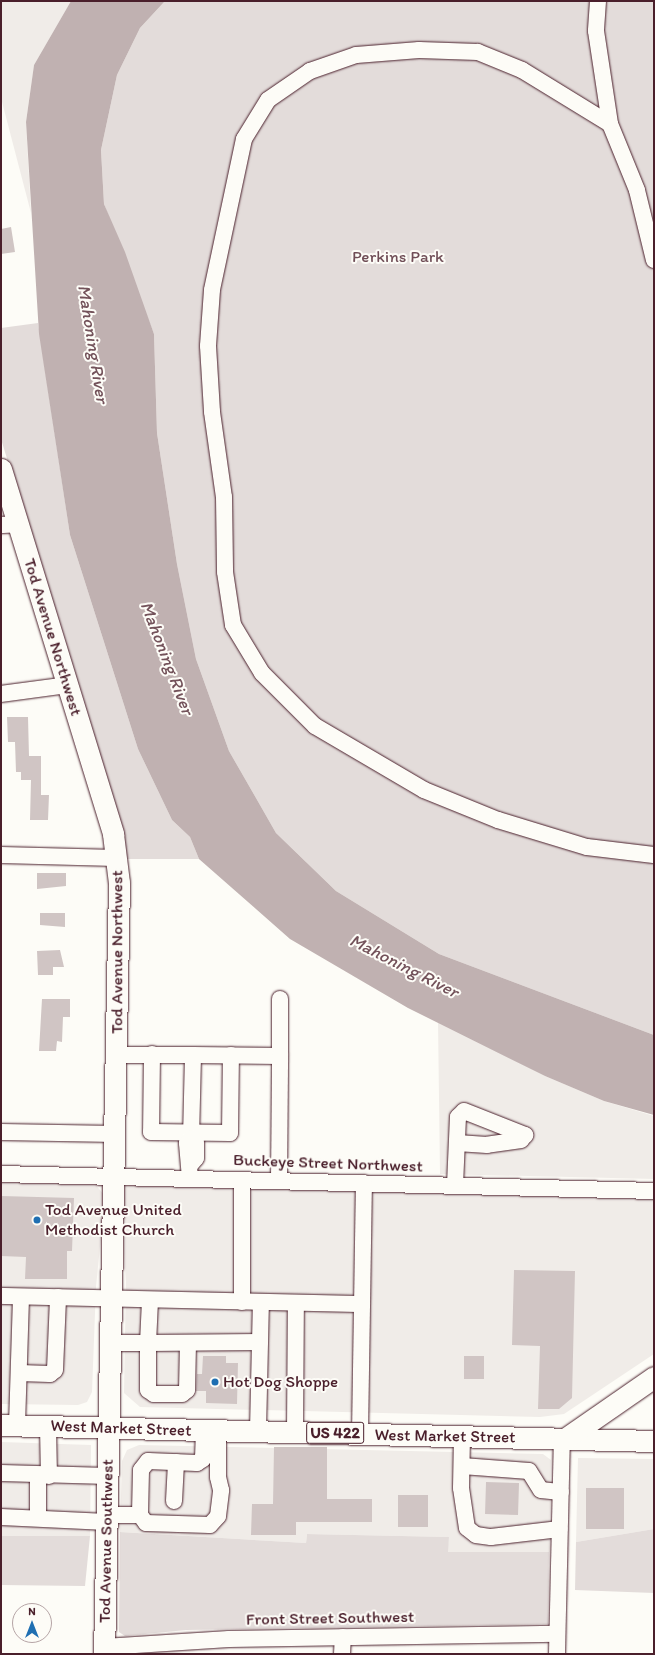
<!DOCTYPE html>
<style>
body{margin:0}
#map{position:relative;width:655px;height:1655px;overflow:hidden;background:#fdfcf7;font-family:Itim,sans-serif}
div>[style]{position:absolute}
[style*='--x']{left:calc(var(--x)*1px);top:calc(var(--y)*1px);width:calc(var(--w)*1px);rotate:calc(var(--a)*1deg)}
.built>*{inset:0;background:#f0ece8}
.green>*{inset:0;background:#e3dcda}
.water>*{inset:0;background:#c0b1b1}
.building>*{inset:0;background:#d0c5c4}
.roads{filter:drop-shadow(0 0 1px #4a1f2b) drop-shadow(0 0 1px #4a1f2b)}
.minor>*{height:16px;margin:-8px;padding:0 8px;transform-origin:8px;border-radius:8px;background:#fdfcf7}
.major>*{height:21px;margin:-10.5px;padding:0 10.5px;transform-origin:10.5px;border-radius:10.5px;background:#fdfcf7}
.dots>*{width:11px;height:11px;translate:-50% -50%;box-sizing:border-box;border:2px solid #fdfcf7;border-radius:50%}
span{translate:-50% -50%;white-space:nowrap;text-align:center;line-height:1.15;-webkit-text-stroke:4px #fdfcf7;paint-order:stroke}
.shield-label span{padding:1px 3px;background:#fdfcf7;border:1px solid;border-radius:3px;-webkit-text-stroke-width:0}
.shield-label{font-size:16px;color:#4a1f2b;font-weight:700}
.park-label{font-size:17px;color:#704e57}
.street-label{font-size:17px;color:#4a1f2b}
.poi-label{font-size:17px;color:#4a1f2b}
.left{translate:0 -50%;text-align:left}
.water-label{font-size:18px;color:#73525a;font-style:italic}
.frame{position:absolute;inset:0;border:2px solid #4a1f2b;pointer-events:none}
.north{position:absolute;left:12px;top:1603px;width:40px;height:40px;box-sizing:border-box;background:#fdfcf7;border:1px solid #b5a4a5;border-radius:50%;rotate:0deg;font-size:11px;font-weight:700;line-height:16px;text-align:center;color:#4a1f2b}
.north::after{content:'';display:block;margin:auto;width:14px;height:18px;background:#1f6fb2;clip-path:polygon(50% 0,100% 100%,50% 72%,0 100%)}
</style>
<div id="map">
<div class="built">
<i style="clip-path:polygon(1px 1px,71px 1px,34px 65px,26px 122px,31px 213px,1px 98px)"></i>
<i style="clip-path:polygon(438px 1022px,545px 1076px,604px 1101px,654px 1116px,654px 1179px,440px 1174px)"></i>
<i style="clip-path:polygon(1px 1179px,95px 1184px,105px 1196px,96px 1287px,92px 1392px,87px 1402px,78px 1405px,1px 1404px)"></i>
<i style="clip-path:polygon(137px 1184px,654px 1199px,654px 1354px,564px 1414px,540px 1417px,140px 1407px,124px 1393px,126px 1282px,120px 1193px,125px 1186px)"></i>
<i style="clip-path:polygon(1px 1442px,91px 1445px,90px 1536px,1px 1536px)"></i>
<i style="clip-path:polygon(139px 1445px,543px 1454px,551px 1460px,549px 1552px,447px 1552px,449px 1537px,307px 1534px,306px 1543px,120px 1532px,122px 1461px,127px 1450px)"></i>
<i style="clip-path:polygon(578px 1458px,654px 1459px,654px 1529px,576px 1542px)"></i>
</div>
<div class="green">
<i style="clip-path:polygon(165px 1px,654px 1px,654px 1035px,439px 954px,336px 891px,276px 833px,229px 751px,196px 659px,177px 564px,157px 433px,154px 334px,104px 204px,101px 150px,117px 75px,140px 28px)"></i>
<i style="clip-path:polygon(38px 323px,70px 535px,138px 749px,172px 820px,190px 837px,199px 859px,126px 859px,124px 839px,1px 439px,1px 328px)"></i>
<i style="clip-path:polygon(654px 1529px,654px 1593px,575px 1590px,576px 1542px)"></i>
<i style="clip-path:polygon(120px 1532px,306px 1543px,307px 1534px,449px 1537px,448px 1552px,549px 1552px,548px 1624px,186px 1630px,125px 1636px,119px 1632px)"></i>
<i style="clip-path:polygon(1px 1536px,90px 1536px,85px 1586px,1px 1585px)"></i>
</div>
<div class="water">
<i style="clip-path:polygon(71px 1px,165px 1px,140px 28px,117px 75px,101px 150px,104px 204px,125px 252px,154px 334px,157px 433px,177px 564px,196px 659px,229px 751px,276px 833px,336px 891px,439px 954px,654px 1035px,654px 1115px,604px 1101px,545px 1076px,408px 1008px,290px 939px,199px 859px,190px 837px,172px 820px,138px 749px,70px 535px,39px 334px,26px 122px,34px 65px)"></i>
</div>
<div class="building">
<i style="clip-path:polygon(11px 227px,15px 252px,1px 254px,1px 229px)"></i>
<i style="clip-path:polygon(7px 717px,28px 717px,29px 756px,41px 756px,41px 795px,49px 795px,48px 820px,30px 820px,31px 780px,21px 780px,21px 772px,16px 772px,15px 742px,8px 742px)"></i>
<i style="clip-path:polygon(37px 873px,66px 873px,66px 886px,37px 889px)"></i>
<i style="clip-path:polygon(40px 913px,65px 913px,65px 927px,40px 925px)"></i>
<i style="clip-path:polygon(60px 950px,64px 967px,53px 967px,53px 975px,38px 975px,37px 951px)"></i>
<i style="clip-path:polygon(42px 999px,70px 999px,70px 1017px,63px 1017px,62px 1042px,57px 1041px,56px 1051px,39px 1051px)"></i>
<i style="clip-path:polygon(1px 1196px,74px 1198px,72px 1251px,67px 1251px,67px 1279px,25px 1279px,26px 1257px,1px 1256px)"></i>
<i style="clip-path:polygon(514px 1270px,575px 1271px,572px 1398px,559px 1409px,538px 1409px,540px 1346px,512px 1345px)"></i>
<i style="clip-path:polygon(203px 1356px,226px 1356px,226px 1363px,238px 1363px,237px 1404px,206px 1403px,206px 1391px,196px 1391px,197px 1374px,202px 1374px)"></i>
<i style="clip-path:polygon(464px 1356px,484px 1356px,484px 1379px,464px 1379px)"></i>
<i style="clip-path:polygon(274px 1447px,327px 1447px,327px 1499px,372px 1499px,372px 1522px,296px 1522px,296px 1535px,251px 1535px,252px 1504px,273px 1504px)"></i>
<i style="clip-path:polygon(486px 1482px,519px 1483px,518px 1515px,485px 1514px)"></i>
<i style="clip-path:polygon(586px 1488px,624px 1488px,624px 1529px,586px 1529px)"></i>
<i style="clip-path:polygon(398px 1495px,428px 1495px,428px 1527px,398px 1527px)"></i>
</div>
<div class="roads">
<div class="minor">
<i style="--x:598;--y:1;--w:30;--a:94"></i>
<i style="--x:596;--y:31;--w:94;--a:81.4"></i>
<i style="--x:654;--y:260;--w:72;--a:-103.7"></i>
<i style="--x:637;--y:190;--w:71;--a:-112.2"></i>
<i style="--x:610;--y:124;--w:103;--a:-148.5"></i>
<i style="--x:522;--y:70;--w:48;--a:-157.8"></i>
<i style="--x:478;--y:52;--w:59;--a:-178.1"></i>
<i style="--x:419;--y:50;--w:63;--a:175.5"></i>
<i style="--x:356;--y:55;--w:49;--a:160.8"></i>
<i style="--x:310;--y:71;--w:51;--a:145.4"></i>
<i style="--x:268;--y:100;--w:46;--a:121.6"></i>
<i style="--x:244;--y:139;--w:154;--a:102"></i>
<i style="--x:212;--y:290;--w:56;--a:94.1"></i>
<i style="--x:208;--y:346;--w:66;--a:86.5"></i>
<i style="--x:212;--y:412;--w:86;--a:82"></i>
<i style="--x:224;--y:497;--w:75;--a:89.2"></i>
<i style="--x:225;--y:572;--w:54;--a:81.4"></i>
<i style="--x:233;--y:625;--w:56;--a:58.9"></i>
<i style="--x:262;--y:673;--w:75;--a:45"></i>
<i style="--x:315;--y:726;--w:126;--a:30.4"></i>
<i style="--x:424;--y:790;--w:80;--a:22.1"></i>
<i style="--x:498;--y:820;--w:93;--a:16.9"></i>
<i style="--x:587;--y:847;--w:67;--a:6.8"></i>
<i style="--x:1;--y:525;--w:18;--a:-3"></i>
<i style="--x:1;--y:694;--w:68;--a:-7.7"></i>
<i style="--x:1;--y:855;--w:115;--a:1.5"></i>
<i style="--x:152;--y:1054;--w:78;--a:90.7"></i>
<i style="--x:151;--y:1132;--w:79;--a:0.7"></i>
<i style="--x:230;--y:1133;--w:78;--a:-89.3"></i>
<i style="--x:117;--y:1055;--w:76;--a:0"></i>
<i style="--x:1;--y:1132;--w:115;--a:1"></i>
<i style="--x:191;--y:1138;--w:83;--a:-88.6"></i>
<i style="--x:193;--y:1055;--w:87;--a:0.7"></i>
<i style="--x:280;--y:1056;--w:57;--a:-90"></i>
<i style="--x:1;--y:1174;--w:653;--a:1.49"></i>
<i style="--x:190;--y:1178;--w:35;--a:-95"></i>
<i style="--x:187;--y:1143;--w:6;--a:-51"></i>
<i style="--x:191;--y:1138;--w:7;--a:45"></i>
<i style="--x:196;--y:1143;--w:15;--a:90"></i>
<i style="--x:196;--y:1158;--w:8;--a:130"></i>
<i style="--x:279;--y:1181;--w:125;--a:-89.5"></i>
<i style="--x:455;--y:1185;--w:68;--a:-87.5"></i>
<i style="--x:458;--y:1117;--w:8;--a:-45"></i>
<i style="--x:464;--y:1111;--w:66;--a:21.5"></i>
<i style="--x:525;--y:1135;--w:6;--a:129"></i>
<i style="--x:521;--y:1140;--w:34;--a:172"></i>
<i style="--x:487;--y:1145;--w:30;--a:-176"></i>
<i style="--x:1;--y:1296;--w:360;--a:1.3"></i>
<i style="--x:242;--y:1302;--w:122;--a:-90"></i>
<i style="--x:111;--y:1343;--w:37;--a:0"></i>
<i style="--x:148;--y:1343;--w:43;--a:-87.3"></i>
<i style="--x:188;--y:1343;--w:47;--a:91.2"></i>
<i style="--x:187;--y:1390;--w:6;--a:141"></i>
<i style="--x:182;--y:1394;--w:28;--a:180"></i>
<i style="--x:154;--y:1394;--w:7;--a:-146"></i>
<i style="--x:148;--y:1390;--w:47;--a:-90"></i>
<i style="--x:148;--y:1343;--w:112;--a:-0.5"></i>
<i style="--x:19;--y:1373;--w:31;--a:2"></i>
<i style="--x:50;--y:1374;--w:6;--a:-39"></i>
<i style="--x:55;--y:1370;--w:73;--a:-87.6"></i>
<i style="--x:17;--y:1425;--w:128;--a:-88.2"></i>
<i style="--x:48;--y:1426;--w:50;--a:88.9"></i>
<i style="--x:204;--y:1430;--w:29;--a:92"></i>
<i style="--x:203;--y:1459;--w:7;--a:146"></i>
<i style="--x:197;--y:1463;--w:49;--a:-177.7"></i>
<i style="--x:148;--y:1461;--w:11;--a:128"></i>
<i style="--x:141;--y:1470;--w:45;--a:91.3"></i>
<i style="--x:140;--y:1515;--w:10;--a:53"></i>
<i style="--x:146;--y:1523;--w:64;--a:1.8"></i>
<i style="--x:210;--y:1525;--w:12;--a:-48"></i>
<i style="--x:218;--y:1516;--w:26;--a:-83"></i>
<i style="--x:221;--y:1490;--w:13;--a:-103"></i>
<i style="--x:218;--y:1477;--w:47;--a:-90"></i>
<i style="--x:258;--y:1431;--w:129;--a:-88.7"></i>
<i style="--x:295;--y:1432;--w:129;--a:-89.6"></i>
<i style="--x:360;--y:1434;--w:251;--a:-89.1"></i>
<i style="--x:462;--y:1436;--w:52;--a:91.1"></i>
<i style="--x:461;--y:1488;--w:40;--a:81.5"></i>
<i style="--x:467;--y:1528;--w:11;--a:38"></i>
<i style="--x:476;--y:1535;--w:15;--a:8"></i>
<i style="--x:491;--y:1537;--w:69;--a:-6.6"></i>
<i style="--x:462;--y:1466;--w:67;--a:4.3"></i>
<i style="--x:529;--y:1471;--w:22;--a:58"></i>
<i style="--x:541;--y:1490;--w:20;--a:6"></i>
<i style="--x:1;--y:1473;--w:107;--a:1.6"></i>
<i style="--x:38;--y:1475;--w:43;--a:90"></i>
<i style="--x:174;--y:1501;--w:39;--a:-87"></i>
<i style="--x:107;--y:1515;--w:33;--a:0"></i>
<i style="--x:1;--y:1517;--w:106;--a:2.7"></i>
<i style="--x:104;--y:1647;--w:125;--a:-3.7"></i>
<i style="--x:229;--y:1639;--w:328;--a:-0.9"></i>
<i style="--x:342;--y:1654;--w:17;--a:-87"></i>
<i style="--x:557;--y:1654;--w:213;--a:-88.7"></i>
</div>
<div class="major">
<i style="--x:1;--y:469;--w:382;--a:72.9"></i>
<i style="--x:113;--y:834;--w:49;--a:83"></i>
<i style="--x:119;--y:883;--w:771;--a:91.11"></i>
<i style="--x:1;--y:1425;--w:653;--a:1.4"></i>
<i style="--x:562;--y:1441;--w:112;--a:-34.8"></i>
</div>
</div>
<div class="dots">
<i style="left:37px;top:1220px;background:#1f6fb2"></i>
<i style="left:215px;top:1382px;background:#1f6fb2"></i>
</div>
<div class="shield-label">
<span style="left:335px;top:1433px">US 422</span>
</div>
<div class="park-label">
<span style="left:398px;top:257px">Perkins Park</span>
</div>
<div class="street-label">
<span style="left:53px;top:637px;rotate:73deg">Tod Avenue Northwest</span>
<span style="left:117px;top:952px;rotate:-90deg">Tod Avenue Northwest</span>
<span style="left:328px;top:1163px;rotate:2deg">Buckeye Street Northwest</span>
<span style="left:121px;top:1428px;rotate:2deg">West Market Street</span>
<span style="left:445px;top:1436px;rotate:1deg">West Market Street</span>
<span style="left:106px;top:1541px;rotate:-89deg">Tod Avenue Southwest</span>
<span style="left:330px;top:1618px;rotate:-1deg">Front Street Southwest</span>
</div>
<div class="poi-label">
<span class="left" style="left:45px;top:1220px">Tod Avenue United<br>Methodist Church</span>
<span class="left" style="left:223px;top:1382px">Hot Dog Shoppe</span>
</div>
<div class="water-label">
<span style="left:93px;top:344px;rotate:81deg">Mahoning River</span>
<span style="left:167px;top:658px;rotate:69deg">Mahoning River</span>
<span style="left:404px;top:966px;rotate:27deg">Mahoning River</span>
</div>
<div class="frame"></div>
<div class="north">N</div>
</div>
